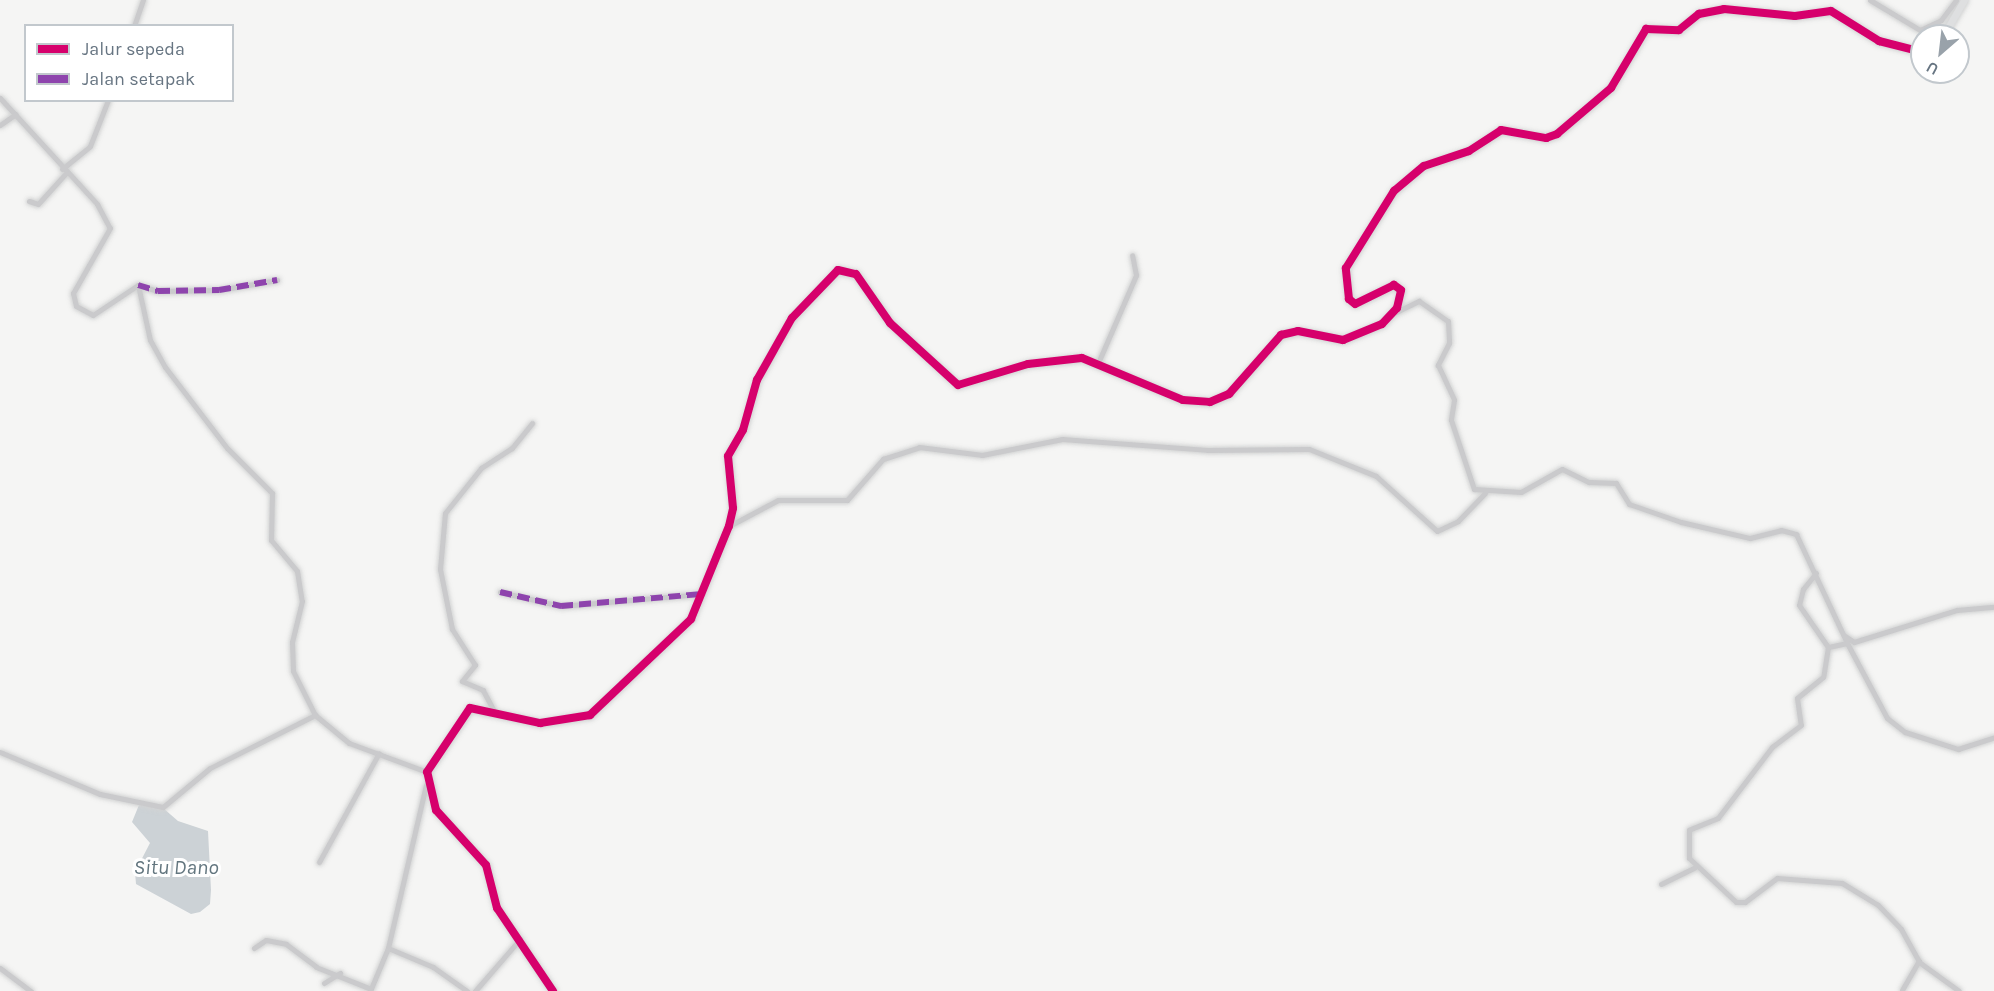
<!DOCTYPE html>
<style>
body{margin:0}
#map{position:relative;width:1994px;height:991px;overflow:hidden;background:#f5f5f4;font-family:Karla,sans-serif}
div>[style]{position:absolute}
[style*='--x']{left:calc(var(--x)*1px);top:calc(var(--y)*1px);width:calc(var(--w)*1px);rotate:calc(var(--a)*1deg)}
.water>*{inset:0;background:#ccd2d6}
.roads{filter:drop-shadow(0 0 2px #d2d3d3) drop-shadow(0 0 2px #d2d3d3)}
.street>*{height:5px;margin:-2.5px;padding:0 2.5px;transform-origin:2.5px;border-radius:2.5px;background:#cacacc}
.secondary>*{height:7px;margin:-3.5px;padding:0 3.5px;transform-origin:3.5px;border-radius:3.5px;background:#dedfe0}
.quiet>*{height:6px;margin-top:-3px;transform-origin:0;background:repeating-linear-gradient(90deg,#8e44ad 0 12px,transparent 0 18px)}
.cycleway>*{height:8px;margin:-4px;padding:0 4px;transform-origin:4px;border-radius:4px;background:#d6006c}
span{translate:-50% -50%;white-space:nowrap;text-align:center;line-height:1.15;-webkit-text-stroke:6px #fff;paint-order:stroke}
.water-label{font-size:21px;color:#63767f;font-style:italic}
.legend{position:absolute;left:24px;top:24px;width:210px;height:78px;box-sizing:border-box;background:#fff;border:2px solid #c2c8cd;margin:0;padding:8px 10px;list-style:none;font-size:18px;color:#677582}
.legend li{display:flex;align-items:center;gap:12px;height:30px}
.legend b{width:30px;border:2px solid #c2c8cd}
.north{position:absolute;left:1910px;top:24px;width:60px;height:60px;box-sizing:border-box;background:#fff;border:2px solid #c2c8cd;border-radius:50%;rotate:208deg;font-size:16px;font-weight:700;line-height:24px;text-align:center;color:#677582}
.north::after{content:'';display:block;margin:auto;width:21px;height:27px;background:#99a2aa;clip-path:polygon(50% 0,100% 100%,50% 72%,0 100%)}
</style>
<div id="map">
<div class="water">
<i style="clip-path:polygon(139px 805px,163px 808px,178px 821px,208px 831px,211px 890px,210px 904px,200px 912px,191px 914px,136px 884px,135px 872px,150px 843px,132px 822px)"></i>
</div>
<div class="roads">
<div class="street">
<i style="--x:1870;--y:0;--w:58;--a:31"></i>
<i style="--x:1920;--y:30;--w:23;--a:-25"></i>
<i style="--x:1941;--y:20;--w:25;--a:-53"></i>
<i style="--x:134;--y:26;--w:28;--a:-71"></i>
<i style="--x:0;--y:98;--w:144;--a:47.5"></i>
<i style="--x:97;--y:204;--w:27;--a:62"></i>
<i style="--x:110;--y:228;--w:75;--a:119.6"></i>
<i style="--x:73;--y:293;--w:13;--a:77"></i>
<i style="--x:76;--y:306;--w:19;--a:28"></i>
<i style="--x:93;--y:315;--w:54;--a:-33.7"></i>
<i style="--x:138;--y:285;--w:56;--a:77.7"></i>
<i style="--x:150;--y:340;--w:31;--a:61"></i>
<i style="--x:165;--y:367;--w:102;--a:52.6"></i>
<i style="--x:227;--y:448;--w:64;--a:45"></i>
<i style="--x:272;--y:493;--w:47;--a:91.2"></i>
<i style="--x:271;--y:540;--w:40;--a:50"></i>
<i style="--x:297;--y:571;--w:30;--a:81"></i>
<i style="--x:302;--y:601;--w:42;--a:103.7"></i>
<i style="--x:292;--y:642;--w:29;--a:88"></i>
<i style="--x:293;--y:671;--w:49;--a:63.4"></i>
<i style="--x:315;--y:715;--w:44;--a:39.5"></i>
<i style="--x:349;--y:743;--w:83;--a:20.4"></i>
<i style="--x:0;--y:125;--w:19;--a:-35"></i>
<i style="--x:62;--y:169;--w:36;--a:-39"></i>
<i style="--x:90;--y:146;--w:49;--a:-68.6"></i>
<i style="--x:29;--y:201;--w:9;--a:18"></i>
<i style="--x:38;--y:204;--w:42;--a:-47.9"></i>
<i style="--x:138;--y:285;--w:21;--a:17"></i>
<i style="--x:158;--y:291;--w:61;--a:-0.9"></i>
<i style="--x:219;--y:290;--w:59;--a:-9.8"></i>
<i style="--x:1394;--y:313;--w:28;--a:-26"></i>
<i style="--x:1419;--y:301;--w:35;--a:35"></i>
<i style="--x:1448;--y:321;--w:22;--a:87"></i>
<i style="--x:1449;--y:343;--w:25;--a:117"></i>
<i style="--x:1438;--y:365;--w:38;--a:65"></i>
<i style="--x:1454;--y:400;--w:20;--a:99"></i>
<i style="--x:1451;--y:420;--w:73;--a:71.6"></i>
<i style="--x:1474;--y:489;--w:47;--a:3.7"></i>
<i style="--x:1521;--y:492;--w:47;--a:-29.3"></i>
<i style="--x:1562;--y:469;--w:30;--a:26"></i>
<i style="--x:1589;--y:482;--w:27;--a:2"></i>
<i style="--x:1616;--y:483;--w:25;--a:58"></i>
<i style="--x:1629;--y:504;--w:55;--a:19.1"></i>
<i style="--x:1681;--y:522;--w:71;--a:13.1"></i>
<i style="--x:1750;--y:538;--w:32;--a:-14"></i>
<i style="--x:1781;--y:530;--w:16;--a:15"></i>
<i style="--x:1796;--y:534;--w:120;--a:64.9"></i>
<i style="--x:1847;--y:643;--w:19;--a:168"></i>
<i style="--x:1828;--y:647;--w:30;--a:99"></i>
<i style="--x:1823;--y:677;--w:33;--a:141"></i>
<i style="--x:1797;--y:698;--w:27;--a:82"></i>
<i style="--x:1801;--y:725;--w:36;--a:143"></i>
<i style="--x:1772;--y:747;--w:89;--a:127.3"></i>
<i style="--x:1718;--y:818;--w:31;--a:158"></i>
<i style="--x:1689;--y:830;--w:28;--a:90"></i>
<i style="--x:1689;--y:858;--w:64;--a:43.1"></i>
<i style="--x:1736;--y:902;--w:9;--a:0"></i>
<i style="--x:1745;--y:902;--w:40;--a:-37"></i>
<i style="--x:1777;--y:878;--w:65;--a:4.4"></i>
<i style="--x:1842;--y:883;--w:42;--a:31.4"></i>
<i style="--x:1878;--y:905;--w:33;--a:46"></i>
<i style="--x:1901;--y:929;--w:38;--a:61"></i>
<i style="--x:1919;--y:962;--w:49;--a:35.9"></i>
<i style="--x:1098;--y:363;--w:96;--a:-66.6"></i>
<i style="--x:1136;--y:275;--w:20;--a:-101"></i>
<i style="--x:729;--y:526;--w:55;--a:-28"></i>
<i style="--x:778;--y:500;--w:69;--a:0"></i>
<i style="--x:847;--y:500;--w:55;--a:-48.7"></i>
<i style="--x:883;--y:459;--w:38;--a:-18"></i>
<i style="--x:919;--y:447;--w:64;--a:7.2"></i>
<i style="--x:982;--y:455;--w:82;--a:-11.3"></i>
<i style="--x:1062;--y:439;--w:145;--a:4.3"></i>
<i style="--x:1207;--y:450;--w:102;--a:-0.6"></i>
<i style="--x:1309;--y:449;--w:72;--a:21.9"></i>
<i style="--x:1376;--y:476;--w:82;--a:42"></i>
<i style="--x:1437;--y:531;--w:23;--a:-25"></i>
<i style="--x:1458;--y:521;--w:39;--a:-46"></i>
<i style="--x:1816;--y:573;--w:21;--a:129"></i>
<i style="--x:1803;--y:589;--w:16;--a:104"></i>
<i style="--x:1799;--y:605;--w:51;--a:55.4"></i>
<i style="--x:500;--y:592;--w:63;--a:12.9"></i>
<i style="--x:561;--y:606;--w:142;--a:-4.9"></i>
<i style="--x:1845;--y:636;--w:11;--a:34"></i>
<i style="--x:1854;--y:642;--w:108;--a:-17.3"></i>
<i style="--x:1957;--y:610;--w:37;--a:-5"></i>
<i style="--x:1847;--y:643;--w:85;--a:61.9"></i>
<i style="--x:1887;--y:718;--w:23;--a:38"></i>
<i style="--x:1905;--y:732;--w:56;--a:17.8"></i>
<i style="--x:1958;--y:749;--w:38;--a:-18"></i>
<i style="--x:495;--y:713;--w:26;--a:-118"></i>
<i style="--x:483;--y:690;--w:23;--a:-157"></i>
<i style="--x:462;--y:681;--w:21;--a:-51"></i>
<i style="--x:475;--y:665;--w:43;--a:-122.6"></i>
<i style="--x:452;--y:629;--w:61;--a:-101.3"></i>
<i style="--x:440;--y:569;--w:56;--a:-84.9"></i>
<i style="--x:445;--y:513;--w:58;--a:-51.3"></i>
<i style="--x:481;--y:468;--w:37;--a:-33"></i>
<i style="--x:512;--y:448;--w:32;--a:-51"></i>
<i style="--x:0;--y:752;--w:108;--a:22.8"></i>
<i style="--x:100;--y:794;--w:64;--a:11.7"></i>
<i style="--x:163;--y:807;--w:61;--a:-39.7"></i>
<i style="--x:210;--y:768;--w:118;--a:-26.8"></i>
<i style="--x:319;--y:862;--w:124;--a:-61.2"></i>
<i style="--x:1661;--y:884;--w:37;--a:-26"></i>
<i style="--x:254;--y:948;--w:14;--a:-34"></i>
<i style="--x:266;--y:940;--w:20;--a:11"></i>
<i style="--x:286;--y:944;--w:38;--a:37"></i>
<i style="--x:316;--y:967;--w:59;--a:21.8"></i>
<i style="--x:388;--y:948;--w:49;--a:22.9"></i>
<i style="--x:433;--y:967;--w:42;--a:35.2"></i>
<i style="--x:0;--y:968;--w:39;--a:37"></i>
<i style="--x:324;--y:983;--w:19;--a:-32"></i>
<i style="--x:1902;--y:990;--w:34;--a:-60"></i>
<i style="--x:370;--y:991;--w:47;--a:-67.3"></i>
<i style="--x:388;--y:948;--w:167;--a:-76.9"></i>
<i style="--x:475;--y:991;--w:69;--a:-49.1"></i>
</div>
<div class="secondary">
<i style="--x:1943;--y:36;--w:42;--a:-59.7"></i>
<i style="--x:553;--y:991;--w:100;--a:-124"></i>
<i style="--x:497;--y:908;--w:44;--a:-104.3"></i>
<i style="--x:486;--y:865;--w:74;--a:-132.3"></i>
<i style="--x:436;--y:810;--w:39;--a:-103"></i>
<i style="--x:427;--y:772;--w:77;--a:-56.1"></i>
<i style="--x:470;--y:708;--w:72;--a:12.1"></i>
<i style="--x:540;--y:723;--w:51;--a:-9.1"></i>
<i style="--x:590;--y:715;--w:139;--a:-43.5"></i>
<i style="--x:691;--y:619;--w:100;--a:-67.8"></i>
<i style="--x:729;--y:526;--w:18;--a:-77"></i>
<i style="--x:733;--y:508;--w:52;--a:-95.5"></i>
<i style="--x:728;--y:456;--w:30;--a:-60"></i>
<i style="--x:743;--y:430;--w:52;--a:-74.4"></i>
<i style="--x:757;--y:380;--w:71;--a:-60.6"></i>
<i style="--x:792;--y:318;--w:66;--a:-46.2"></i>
<i style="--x:838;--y:270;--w:18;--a:13"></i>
<i style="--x:856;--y:274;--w:60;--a:55.2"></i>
<i style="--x:890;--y:323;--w:92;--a:42.4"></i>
<i style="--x:958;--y:385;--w:73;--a:-16.7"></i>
<i style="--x:1028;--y:364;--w:54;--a:-6.3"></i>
<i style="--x:1082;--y:358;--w:109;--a:22.6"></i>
<i style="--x:1183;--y:400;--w:27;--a:4"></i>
<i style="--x:1210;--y:402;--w:21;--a:-23"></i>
<i style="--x:1229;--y:394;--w:79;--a:-48.6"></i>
<i style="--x:1281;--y:335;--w:17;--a:-13"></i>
<i style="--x:1298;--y:331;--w:46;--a:11.3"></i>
<i style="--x:1343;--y:340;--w:42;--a:-22.3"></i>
<i style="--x:1382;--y:324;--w:22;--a:-47"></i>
<i style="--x:1397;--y:308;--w:18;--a:-77"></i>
<i style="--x:1401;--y:290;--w:9;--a:-144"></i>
<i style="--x:1394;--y:285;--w:43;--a:154"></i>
<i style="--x:1355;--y:304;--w:8;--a:-140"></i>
<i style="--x:1349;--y:299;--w:31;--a:-96"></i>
<i style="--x:1346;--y:268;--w:91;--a:-58.1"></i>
<i style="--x:1394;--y:191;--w:39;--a:-40"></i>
<i style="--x:1424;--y:166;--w:47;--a:-18.4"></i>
<i style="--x:1469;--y:151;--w:38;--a:-33"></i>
<i style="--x:1501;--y:130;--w:46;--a:10.1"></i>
<i style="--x:1546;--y:138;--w:12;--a:-20"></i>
<i style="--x:1557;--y:134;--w:71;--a:-40.4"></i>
<i style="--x:1611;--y:88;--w:69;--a:-59.3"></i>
<i style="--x:1646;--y:29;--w:33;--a:2"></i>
<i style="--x:1679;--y:30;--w:26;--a:-39"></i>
<i style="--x:1699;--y:14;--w:25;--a:-11"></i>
<i style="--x:1724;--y:9;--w:71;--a:5.6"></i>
<i style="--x:1795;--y:16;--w:36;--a:-8"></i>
<i style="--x:1831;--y:11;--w:57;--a:32"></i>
<i style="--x:1879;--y:41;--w:44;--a:14.3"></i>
</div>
</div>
<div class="quiet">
<i style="--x:138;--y:285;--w:21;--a:17"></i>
<i style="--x:158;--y:291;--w:61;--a:-0.9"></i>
<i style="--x:219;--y:290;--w:59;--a:-9.8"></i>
<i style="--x:500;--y:592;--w:63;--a:12.9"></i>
<i style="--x:561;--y:606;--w:142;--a:-4.9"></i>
</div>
<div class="cycleway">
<i style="--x:553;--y:991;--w:100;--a:-124"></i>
<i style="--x:497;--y:908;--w:44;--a:-104.3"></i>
<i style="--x:486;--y:865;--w:74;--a:-132.3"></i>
<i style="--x:436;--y:810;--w:39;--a:-103"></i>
<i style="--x:427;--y:772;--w:77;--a:-56.1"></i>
<i style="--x:470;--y:708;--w:72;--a:12.1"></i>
<i style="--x:540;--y:723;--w:51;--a:-9.1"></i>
<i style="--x:590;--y:715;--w:139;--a:-43.5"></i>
<i style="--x:691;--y:619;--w:100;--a:-67.8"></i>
<i style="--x:729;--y:526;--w:18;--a:-77"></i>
<i style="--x:733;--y:508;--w:52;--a:-95.5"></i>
<i style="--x:728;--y:456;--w:30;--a:-60"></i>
<i style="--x:743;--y:430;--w:52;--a:-74.4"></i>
<i style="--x:757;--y:380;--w:71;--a:-60.6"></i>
<i style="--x:792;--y:318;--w:66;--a:-46.2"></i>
<i style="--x:838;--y:270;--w:18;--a:13"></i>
<i style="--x:856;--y:274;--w:60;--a:55.2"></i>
<i style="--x:890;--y:323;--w:92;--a:42.4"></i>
<i style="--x:958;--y:385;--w:73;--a:-16.7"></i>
<i style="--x:1028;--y:364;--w:54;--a:-6.3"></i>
<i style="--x:1082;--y:358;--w:109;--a:22.6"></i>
<i style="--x:1183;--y:400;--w:27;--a:4"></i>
<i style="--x:1210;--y:402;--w:21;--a:-23"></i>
<i style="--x:1229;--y:394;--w:79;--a:-48.6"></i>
<i style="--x:1281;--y:335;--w:17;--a:-13"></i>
<i style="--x:1298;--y:331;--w:46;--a:11.3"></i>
<i style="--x:1343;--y:340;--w:42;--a:-22.3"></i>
<i style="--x:1382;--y:324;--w:22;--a:-47"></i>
<i style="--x:1397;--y:308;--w:18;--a:-77"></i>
<i style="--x:1401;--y:290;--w:9;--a:-144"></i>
<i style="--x:1394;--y:285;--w:43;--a:154"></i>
<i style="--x:1355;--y:304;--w:8;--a:-140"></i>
<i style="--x:1349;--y:299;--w:31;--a:-96"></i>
<i style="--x:1346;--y:268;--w:91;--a:-58.1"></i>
<i style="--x:1394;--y:191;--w:39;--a:-40"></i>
<i style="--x:1424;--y:166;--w:47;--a:-18.4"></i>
<i style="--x:1469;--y:151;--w:38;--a:-33"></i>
<i style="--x:1501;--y:130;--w:46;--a:10.1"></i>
<i style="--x:1546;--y:138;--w:12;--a:-20"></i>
<i style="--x:1557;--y:134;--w:71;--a:-40.4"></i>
<i style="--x:1611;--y:88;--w:69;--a:-59.3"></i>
<i style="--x:1646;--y:29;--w:33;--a:2"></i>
<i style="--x:1679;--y:30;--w:26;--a:-39"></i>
<i style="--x:1699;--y:14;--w:25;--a:-11"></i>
<i style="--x:1724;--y:9;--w:71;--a:5.6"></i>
<i style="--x:1795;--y:16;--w:36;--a:-8"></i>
<i style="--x:1831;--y:11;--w:57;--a:32"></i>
<i style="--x:1879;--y:41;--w:44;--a:14.3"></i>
</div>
<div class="water-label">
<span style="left:176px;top:867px">Situ Dano</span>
</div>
<ul class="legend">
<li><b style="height:8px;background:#d6006c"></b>Jalur sepeda</li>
<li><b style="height:8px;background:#8e44ad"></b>Jalan setapak</li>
</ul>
<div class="north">U</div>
</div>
